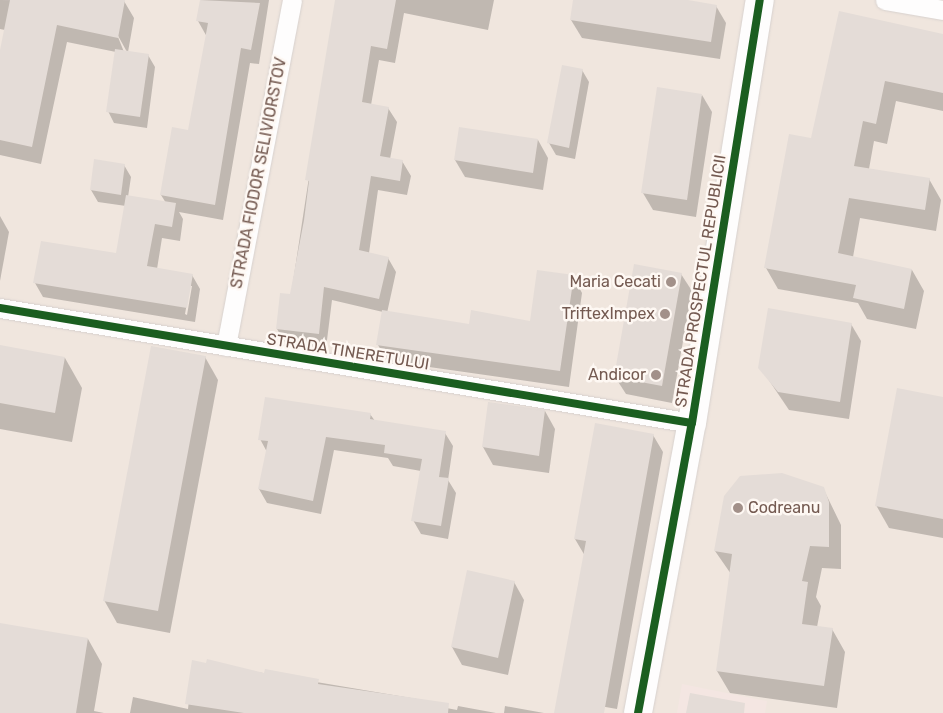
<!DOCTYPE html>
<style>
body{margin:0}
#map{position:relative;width:943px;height:713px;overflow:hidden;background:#f8f4f0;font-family:Rubik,sans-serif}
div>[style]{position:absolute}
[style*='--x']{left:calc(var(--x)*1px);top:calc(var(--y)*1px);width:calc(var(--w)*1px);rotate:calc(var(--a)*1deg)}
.residential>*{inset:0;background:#f0e6de}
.commercial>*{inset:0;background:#f4e6e2}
.shadow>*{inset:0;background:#0003}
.building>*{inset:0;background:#e4dcd7}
.roads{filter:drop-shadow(0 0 1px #d7d1ce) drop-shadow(0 0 1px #d7d1ce)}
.minor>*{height:19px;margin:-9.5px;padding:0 9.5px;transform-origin:9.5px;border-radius:9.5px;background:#fefdfd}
.secondary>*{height:28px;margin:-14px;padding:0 14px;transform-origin:14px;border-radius:14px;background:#fefdfd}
.cycleway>*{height:8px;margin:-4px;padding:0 4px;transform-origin:4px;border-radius:4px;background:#1b5e20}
.dots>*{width:14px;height:14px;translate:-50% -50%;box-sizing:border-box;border:2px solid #fef8f3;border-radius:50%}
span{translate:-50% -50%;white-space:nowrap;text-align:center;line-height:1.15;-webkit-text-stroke:5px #fef8f3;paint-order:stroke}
.street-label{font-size:16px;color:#745a51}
.poi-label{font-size:16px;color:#745a51}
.right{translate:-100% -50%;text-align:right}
.left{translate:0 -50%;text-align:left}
</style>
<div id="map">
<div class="residential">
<i style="clip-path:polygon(0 0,943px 0,943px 713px,0 713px)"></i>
</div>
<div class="commercial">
<i style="clip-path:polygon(682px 684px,767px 701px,765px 713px,677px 713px)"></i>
</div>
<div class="shadow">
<i style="clip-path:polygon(evenodd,0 0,124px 1px,134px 18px,128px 52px,148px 55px,155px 67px,147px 128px,114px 123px,108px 111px,116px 52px,67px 42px,41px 164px,0 155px,0 56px,5px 30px,0 29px,0 0,116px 32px,127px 52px,124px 52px,116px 32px)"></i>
<i style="clip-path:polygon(evenodd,201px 0,269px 0,259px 64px,250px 63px,223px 220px,179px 212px,183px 219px,180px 241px,162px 238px,157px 269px,192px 275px,200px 289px,195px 322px,43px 297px,35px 283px,117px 255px,126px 206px,98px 202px,91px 190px,124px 165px,131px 177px,128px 197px,166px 203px,161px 195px,189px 132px,207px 37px,198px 21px,201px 0,190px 286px,192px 286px,187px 315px,185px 314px,190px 286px)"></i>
<i style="clip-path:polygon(336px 0,494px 0,488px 30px,404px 13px,395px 63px,379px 60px,371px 105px,388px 108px,397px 122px,390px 159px,402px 161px,411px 176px,407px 195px,378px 190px,369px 253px,388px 258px,396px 272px,387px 313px,470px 326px,531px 323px,573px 276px,582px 293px,569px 387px,387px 361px,378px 345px,383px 312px,332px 300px,326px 348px,286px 344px,277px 329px,282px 294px,291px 295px)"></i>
<i style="clip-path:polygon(575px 0,680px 0,716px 6px,726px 23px,720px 59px,582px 38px,571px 20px)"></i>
<i style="clip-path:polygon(840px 13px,943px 35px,943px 111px,896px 101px,887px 144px,874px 141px,869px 169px,929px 179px,941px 200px,936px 231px,860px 218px,853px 257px,912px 270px,924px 291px,916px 329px,867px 319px,858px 303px,778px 289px,766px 268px,812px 139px)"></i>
<i style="clip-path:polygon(582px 70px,589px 82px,575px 159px,556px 155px,549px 143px)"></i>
<i style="clip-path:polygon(702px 95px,712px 112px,696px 217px,653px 210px,643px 193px)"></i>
<i style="clip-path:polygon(538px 140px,548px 158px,543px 190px,465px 177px,455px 160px)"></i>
<i style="clip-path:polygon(0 216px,9px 232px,0 281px)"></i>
<i style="clip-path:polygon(681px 274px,692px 291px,672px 403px,626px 394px,615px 377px)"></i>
<i style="clip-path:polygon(851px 324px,861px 341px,849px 419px,789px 410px,760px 367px)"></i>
<i style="clip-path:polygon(0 346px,65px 358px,82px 388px,72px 442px,0 429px)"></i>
<i style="clip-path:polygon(205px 357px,218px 380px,170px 633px,117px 623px,104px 600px)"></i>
<i style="clip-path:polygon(943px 398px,943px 538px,889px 528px,876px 505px)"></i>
<i style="clip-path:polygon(489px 403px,545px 411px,555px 429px,549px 473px,493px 465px,483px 447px)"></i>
<i style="clip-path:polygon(370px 414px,375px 421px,445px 433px,453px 446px,448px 480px,456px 493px,448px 539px,421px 534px,413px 520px,421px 471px,393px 466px,388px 458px,334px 450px,321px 514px,267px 503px,259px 489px,267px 452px,260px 439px)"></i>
<i style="clip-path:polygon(653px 435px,663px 452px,617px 709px,571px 701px,585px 556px,575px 539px)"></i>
<i style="clip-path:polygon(823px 488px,841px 525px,841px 569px,822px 568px,816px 597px,821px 606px,817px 627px,832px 629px,845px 652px,837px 708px,730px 693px,717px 671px,731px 574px,715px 551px)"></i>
<i style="clip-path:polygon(468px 572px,514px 582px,524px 600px,508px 675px,462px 665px,452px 647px)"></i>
<i style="clip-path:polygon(0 624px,88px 639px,102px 664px,94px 711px,104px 713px,0 713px)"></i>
<i style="clip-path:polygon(208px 660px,227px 667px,417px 699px,420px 703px,457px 710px,458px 706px,496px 713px,130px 713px,133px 697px,188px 709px,193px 662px,207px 664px)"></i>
<i style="clip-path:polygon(505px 706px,544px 713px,504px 713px)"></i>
</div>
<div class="building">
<i style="clip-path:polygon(10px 0,125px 0,118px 38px,57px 25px,32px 147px,0 140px,0 50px)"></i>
<i style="clip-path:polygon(200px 0,260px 3px,251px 50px,241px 48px,215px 205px,160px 195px,172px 127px,188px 130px,208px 23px,196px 21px)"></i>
<i style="clip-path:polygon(335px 0,396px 0,387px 49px,371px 46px,362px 102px,389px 107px,380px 156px,403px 160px,400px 181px,371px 176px,359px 250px,389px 257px,379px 299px,324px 287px,319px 334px,276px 329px,280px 293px,290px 294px,304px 220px,309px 181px,305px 180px)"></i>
<i style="clip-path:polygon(573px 0,688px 0,717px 5px,711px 42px,570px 20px)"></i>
<i style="clip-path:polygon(839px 11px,943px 34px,943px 93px,885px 81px,876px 124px,863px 121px,854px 166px,930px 178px,925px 210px,849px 198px,838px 253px,912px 269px,904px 309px,853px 298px,856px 285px,764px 268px,789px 134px,811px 138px)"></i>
<i style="clip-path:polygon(115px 49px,149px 54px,140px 117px,106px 112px)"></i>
<i style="clip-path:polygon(562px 65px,583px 69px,569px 148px,547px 143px)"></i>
<i style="clip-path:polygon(657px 87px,702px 94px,687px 200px,641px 193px)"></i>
<i style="clip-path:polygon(459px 127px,538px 139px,533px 173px,454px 160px)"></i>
<i style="clip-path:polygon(94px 159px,125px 164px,121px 195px,90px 190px)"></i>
<i style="clip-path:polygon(126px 195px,176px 203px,172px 227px,155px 224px,147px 266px,193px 274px,187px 308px,33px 283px,41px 241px,116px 253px)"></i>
<i style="clip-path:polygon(634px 264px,682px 273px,662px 386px,614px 377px)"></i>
<i style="clip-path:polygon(537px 270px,574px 275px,560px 371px,376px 345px,382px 310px,469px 324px,471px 310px,530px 321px)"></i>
<i style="clip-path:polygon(768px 308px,852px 323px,840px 402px,778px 392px,758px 368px)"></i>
<i style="clip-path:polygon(0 345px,65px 357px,55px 413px,0 403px)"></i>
<i style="clip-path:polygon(151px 346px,206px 356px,158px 611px,103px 601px)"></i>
<i style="clip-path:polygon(897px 388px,943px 397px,943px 519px,875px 506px)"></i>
<i style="clip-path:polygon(265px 397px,371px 413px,370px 419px,446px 431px,439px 477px,449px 478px,441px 526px,411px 521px,422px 459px,384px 453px,385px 445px,326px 437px,313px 501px,258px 489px,268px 441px,258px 440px)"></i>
<i style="clip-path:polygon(488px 402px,545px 410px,539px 456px,482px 447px)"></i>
<i style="clip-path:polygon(595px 423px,654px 434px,604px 713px,554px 713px,586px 541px,574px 539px)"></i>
<i style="clip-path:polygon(782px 473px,824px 487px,829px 502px,829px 547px,810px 546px,802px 581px,808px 582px,802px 624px,833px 628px,824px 686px,716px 671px,732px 554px,714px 551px,724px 496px,740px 476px)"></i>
<i style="clip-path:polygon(467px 570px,515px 581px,498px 658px,451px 647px)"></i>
<i style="clip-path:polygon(0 623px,88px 638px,76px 713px,0 713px)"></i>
<i style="clip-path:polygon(207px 659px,264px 673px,265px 669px,319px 679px,318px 684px,449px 703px,448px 713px,244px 713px,185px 704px,192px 660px,206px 663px)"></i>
<i style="clip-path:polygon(690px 693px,745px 703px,744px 713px,686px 713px)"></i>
</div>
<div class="roads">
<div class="minor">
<i style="--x:885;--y:0;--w:59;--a:9.8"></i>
<i style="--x:0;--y:308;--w:701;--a:9.44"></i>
<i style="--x:226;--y:346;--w:352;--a:-79.2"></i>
</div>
<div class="secondary">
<i style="--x:638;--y:713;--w:295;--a:-79.5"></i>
<i style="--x:692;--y:423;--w:428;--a:-80.9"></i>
</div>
</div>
<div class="cycleway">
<i style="--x:0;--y:308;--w:701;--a:9.44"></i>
<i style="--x:638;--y:713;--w:295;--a:-79.5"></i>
<i style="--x:692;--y:423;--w:428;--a:-80.9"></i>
</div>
<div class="dots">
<i style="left:671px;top:282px;background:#a29089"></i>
<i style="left:665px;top:314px;background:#a29089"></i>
<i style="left:656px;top:375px;background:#a29089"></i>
<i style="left:738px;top:508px;background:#a29089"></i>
</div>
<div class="street-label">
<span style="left:259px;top:173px;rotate:-79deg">STRADA FIODOR SELIVIORSTOV</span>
<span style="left:701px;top:281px;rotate:-81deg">STRADA PROSPECTUL REPUBLICII</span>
<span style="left:348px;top:352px;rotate:9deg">STRADA TINERETULUI</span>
</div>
<div class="poi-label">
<span class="right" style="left:661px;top:282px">Maria Cecati</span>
<span class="right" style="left:655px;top:314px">TriftexImpex</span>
<span class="right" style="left:646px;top:375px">Andicor</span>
<span class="left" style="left:748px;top:508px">Codreanu</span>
</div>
</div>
